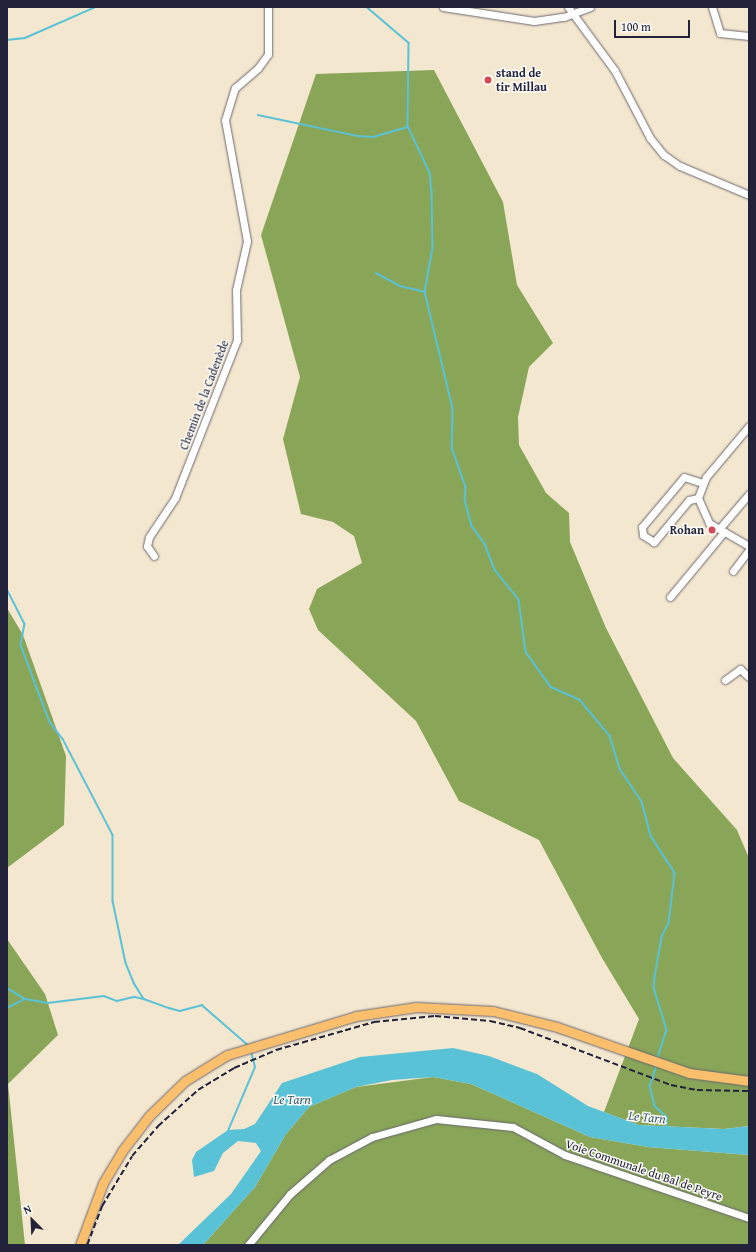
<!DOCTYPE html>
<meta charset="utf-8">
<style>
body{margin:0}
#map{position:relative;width:756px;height:1252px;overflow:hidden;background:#f4e7cf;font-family:"Gentium Book Plus",serif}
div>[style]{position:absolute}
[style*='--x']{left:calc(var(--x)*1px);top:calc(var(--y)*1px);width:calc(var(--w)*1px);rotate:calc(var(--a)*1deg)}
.forest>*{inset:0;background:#88a558}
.water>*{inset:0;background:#5ac2d6}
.stream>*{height:1.5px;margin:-0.75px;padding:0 0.75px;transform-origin:0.75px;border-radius:0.75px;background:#5ac2d6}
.roads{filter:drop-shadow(0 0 1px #6c676f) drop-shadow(0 0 1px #6c676f)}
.minor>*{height:7px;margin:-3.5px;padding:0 3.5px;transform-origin:3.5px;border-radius:3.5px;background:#fff}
.major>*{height:9px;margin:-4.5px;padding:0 4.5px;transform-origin:4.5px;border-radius:4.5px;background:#f9bf6d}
.rail>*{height:1.5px;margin-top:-0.75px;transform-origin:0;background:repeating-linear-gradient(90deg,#22223b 0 6px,transparent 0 9px)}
.dots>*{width:11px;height:11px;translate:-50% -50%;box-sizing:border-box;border:2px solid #fdfcf7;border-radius:50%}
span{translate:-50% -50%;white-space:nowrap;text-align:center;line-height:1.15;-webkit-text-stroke:3px #fdfcf7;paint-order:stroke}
.poi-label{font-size:12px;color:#22223b;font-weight:700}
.left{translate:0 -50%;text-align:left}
.right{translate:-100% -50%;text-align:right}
.street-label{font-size:12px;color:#22223b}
.water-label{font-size:13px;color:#365a71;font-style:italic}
.frame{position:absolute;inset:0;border:8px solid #22223b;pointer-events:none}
.north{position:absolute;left:12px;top:1200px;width:40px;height:40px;-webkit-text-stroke:3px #fdfcf7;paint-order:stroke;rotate:336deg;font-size:11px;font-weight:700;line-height:16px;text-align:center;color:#22223b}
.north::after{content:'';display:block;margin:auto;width:14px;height:18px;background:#22223b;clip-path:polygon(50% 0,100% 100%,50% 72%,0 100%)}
.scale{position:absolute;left:614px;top:20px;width:76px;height:18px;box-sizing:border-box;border:2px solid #22223b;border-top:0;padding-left:5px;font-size:12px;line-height:14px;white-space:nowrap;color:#22223b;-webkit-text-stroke:3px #fdfcf7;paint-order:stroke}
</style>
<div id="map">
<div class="forest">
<i style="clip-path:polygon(434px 70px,503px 202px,517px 285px,553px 343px,529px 367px,518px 417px,519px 445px,546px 493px,569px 513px,570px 542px,606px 628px,673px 758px,737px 830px,749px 858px,749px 1126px,724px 1129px,639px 1125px,604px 1112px,639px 1019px,602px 958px,539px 840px,459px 801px,416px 721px,318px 630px,309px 609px,317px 589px,362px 563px,354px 536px,333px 522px,301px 514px,283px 439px,300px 377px,261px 235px,316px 74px)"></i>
<i style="clip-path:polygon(7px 608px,23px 635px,66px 756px,64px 825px,7px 868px)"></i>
<i style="clip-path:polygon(7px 939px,45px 994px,58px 1035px,8px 1084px,25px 1245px,7px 1245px)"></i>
<i style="clip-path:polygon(433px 1077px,471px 1084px,590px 1137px,648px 1147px,749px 1155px,749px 1245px,203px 1245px,255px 1187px,286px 1134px,309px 1107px,356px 1087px)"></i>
</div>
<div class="water">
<i style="clip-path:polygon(453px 1048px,489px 1056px,537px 1074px,588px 1106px,639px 1125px,724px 1129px,749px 1126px,749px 1155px,648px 1147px,590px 1137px,471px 1084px,433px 1077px,392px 1080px,356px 1087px,309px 1107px,286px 1134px,255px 1187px,203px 1245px,178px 1245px,231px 1194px,261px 1151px,256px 1143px,238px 1141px,223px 1153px,214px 1171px,194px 1177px,192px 1160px,196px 1152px,228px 1130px,244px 1129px,255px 1124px,282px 1083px,360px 1057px)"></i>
</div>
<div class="stream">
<i style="--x:367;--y:7;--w:55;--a:40.6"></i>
<i style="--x:409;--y:43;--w:83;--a:90.7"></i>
<i style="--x:408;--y:126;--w:52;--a:64.9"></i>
<i style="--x:430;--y:173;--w:18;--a:84"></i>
<i style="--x:432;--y:191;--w:57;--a:89"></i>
<i style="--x:433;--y:248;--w:45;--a:100.3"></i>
<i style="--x:425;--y:292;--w:120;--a:76.5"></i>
<i style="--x:453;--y:409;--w:39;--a:91"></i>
<i style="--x:452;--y:448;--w:41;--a:70.3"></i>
<i style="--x:466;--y:487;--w:13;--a:94"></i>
<i style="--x:465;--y:500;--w:27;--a:75"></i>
<i style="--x:472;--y:526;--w:22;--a:54"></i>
<i style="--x:485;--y:544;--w:28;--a:69"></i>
<i style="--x:495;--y:570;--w:38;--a:51"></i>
<i style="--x:519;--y:600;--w:52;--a:82.3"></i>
<i style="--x:526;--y:652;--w:43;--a:54.5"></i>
<i style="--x:551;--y:687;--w:32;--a:24"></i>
<i style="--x:580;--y:700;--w:47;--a:50.2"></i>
<i style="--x:610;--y:736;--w:34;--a:73"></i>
<i style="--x:620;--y:769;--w:40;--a:56"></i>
<i style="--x:642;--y:802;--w:35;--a:75"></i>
<i style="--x:651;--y:836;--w:44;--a:57"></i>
<i style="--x:675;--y:873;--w:50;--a:96.8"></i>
<i style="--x:669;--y:923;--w:16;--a:117"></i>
<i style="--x:662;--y:937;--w:41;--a:99.9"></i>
<i style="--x:655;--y:977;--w:11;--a:95"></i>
<i style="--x:654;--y:988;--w:44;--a:72.8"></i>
<i style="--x:667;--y:1030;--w:29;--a:108"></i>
<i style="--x:7;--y:40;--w:18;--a:-6"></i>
<i style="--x:25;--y:38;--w:77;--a:-23.6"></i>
<i style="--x:258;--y:115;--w:102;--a:11.9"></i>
<i style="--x:358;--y:136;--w:15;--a:4"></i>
<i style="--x:373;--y:137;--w:35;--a:-16"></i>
<i style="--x:376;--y:273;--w:27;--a:28"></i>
<i style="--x:400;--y:286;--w:26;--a:13"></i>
<i style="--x:7;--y:589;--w:39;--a:63"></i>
<i style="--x:25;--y:624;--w:21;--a:101"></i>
<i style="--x:21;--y:645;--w:82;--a:69.4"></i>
<i style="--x:50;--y:722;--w:21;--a:53"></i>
<i style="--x:63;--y:739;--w:108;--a:62.5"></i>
<i style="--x:113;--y:835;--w:66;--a:90"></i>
<i style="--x:113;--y:901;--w:63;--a:78.2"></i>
<i style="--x:126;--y:963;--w:22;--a:68"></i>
<i style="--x:134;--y:983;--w:19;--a:58"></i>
<i style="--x:144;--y:999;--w:27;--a:20"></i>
<i style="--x:169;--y:1008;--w:11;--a:15"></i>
<i style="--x:180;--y:1011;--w:23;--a:-15"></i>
<i style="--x:202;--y:1005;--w:61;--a:41"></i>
<i style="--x:7;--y:988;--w:21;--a:31"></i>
<i style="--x:25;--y:999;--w:23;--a:10"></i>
<i style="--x:48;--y:1003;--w:56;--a:-7.1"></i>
<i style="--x:104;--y:996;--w:14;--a:21"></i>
<i style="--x:117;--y:1001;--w:18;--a:-13"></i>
<i style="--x:135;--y:997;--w:9;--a:13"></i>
<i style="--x:7;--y:1008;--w:20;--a:-27"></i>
<i style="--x:657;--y:1066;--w:21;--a:109"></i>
<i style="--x:650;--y:1086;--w:21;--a:76"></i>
<i style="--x:655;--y:1106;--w:16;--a:43"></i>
<i style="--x:667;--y:1117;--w:10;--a:90"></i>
<i style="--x:228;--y:1131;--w:69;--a:-67.1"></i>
<i style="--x:255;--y:1067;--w:16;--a:-105"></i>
</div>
<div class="roads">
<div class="minor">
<i style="--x:443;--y:7;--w:92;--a:8.7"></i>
<i style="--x:534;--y:21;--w:30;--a:-8"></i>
<i style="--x:564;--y:17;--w:28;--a:-21"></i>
<i style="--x:568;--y:7;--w:79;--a:53.7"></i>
<i style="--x:615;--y:71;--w:76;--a:62.4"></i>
<i style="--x:650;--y:138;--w:22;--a:51"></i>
<i style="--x:664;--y:155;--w:19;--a:35"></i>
<i style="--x:680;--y:166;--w:75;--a:22.8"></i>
<i style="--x:712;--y:7;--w:27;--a:73"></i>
<i style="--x:720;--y:33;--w:29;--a:6"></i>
<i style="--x:749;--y:426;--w:67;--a:130.1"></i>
<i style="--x:706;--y:477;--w:22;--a:111"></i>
<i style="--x:698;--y:498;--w:27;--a:66"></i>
<i style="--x:709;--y:523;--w:46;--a:29.9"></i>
<i style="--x:698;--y:498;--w:9;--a:167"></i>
<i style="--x:689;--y:500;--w:55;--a:129.8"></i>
<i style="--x:654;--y:542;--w:13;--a:-148"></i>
<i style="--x:643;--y:535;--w:8;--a:-97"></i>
<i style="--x:642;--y:527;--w:65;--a:-50"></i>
<i style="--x:684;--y:477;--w:19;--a:18"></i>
<i style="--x:719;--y:529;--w:46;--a:-49.4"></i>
<i style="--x:154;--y:556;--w:12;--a:-125"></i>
<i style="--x:147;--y:546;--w:9;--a:-77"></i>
<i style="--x:149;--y:537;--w:47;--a:-56.3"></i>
<i style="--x:175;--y:498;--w:170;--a:-68.6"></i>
<i style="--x:237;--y:340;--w:50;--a:-91.1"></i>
<i style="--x:236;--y:290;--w:50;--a:-77.3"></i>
<i style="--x:247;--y:241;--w:123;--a:-100.3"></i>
<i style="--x:225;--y:120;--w:34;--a:-73"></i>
<i style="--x:235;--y:88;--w:30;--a:-41"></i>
<i style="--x:258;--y:68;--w:17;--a:-54"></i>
<i style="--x:268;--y:54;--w:47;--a:-90"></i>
<i style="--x:733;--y:571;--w:26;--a:-53"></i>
<i style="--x:670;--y:597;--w:85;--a:-50.3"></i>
<i style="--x:725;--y:680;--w:19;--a:-36"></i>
<i style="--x:740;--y:669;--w:12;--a:42"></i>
<i style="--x:248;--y:1245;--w:66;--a:-50.5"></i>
<i style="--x:290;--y:1194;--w:52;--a:-41.1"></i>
<i style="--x:329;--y:1160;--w:49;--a:-28.1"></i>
<i style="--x:372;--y:1137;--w:66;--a:-15.7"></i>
<i style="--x:436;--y:1119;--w:77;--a:5.9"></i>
<i style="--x:513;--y:1127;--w:59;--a:28.3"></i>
<i style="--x:565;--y:1155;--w:194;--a:18.9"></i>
</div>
<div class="major">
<i style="--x:80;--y:1245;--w:66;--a:-69.6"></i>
<i style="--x:103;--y:1183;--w:37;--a:-59"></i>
<i style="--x:122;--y:1151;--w:44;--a:-52.4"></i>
<i style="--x:149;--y:1116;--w:50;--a:-44.2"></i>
<i style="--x:185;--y:1081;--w:49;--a:-31.8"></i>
<i style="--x:227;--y:1055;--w:135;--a:-16.8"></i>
<i style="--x:356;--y:1016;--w:61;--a:-8.5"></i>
<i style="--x:416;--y:1007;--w:77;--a:3"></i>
<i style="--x:493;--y:1011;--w:66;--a:14"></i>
<i style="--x:557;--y:1027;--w:140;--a:19.2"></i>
<i style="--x:689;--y:1073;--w:61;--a:7.6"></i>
</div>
</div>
<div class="rail">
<i style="--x:87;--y:1245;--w:42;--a:-69"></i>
<i style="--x:102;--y:1206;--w:58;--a:-59"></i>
<i style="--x:132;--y:1156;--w:40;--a:-49"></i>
<i style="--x:158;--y:1126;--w:54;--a:-42"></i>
<i style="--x:198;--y:1090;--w:42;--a:-31.4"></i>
<i style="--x:234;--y:1068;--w:46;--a:-23.2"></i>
<i style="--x:276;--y:1050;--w:102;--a:-15.9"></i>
<i style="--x:374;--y:1022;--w:61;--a:-5.6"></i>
<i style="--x:435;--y:1016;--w:55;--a:5.2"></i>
<i style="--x:490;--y:1021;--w:31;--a:13"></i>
<i style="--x:520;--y:1028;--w:161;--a:20.7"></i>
<i style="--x:671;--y:1085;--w:26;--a:11"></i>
<i style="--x:697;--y:1090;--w:52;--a:1.1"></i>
</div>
<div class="dots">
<i style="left:488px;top:80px;background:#d1495b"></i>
<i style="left:712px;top:530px;background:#d1495b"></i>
</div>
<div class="poi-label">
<span class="left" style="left:496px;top:80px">stand de<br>tir Millau</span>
<span class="right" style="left:704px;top:530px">Rohan</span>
</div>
<div class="street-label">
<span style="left:204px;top:395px;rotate:-69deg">Chemin de la Cadenède</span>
<span style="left:644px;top:1170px;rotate:19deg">Voie Communale du Bal de Peyre</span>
</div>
<div class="water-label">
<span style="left:292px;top:1100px">Le Tarn</span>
<span style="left:647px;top:1118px;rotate:6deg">Le Tarn</span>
</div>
<div class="frame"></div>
<div class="north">N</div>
<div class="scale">100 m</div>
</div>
